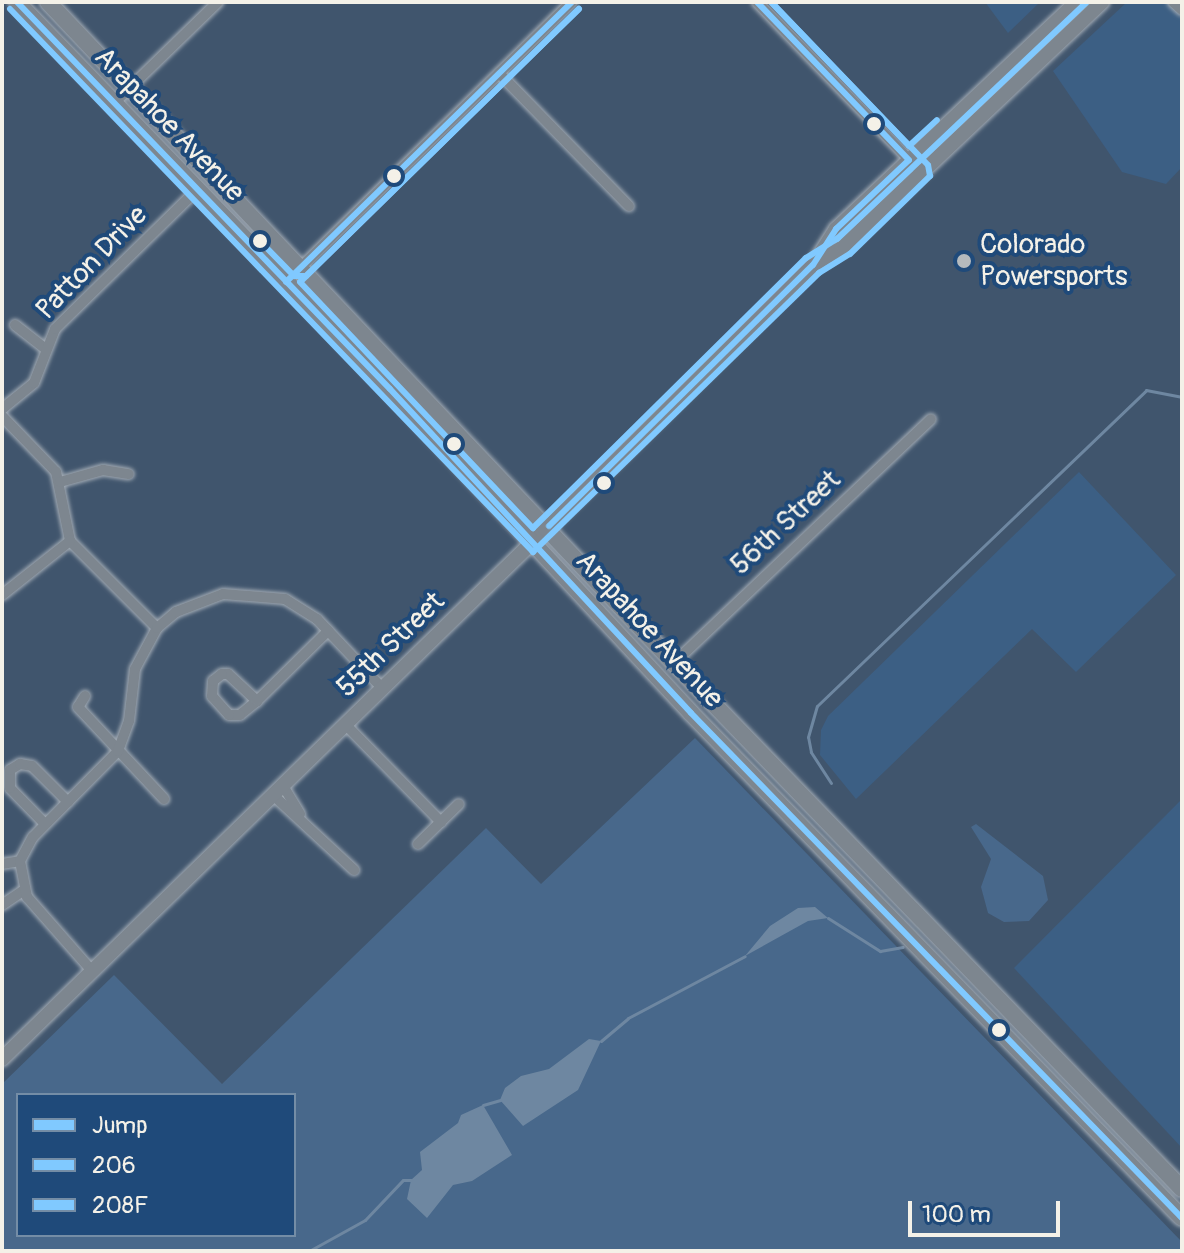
<!DOCTYPE html>
<style>
body{margin:0}
#map{position:relative;width:1184px;height:1253px;overflow:hidden;background:#40556d;font-family:Pangolin,sans-serif}
div>[style]{position:absolute}
[style*='--x']{left:calc(var(--x)*1px);top:calc(var(--y)*1px);width:calc(var(--w)*1px);rotate:calc(var(--a)*1deg)}
.built>*{inset:0;background:#3c5f84}
.green>*{inset:0;background:#48688b}
.water>*{inset:0;background:#6e87a1}
.stream>*{height:3px;margin:-1.5px;padding:0 1.5px;transform-origin:1.5px;border-radius:1.5px;background:#6e87a1}
.roads{filter:drop-shadow(0 0 2px #a1aab3) drop-shadow(0 0 2px #a1aab3)}
.minor>*{height:10px;margin:-5px;padding:0 5px;transform-origin:5px;border-radius:5px;background:#7d868f}
.secondary>*{height:14px;margin:-7px;padding:0 7px;transform-origin:7px;border-radius:7px;background:#7d868f}
.primary>*{height:16px;margin:-8px;padding:0 8px;transform-origin:8px;border-radius:8px;background:#7d868f}
.bus-1>*{height:6px;margin:-3px;padding:0 3px;transform-origin:3px;border-radius:3px;background:#80c9ff}
.bus-2>*{height:6px;margin:-3px;padding:0 3px;transform-origin:3px;border-radius:3px;background:#80c9ff}
.bus-3>*{height:6px;margin:-3px;padding:0 3px;transform-origin:3px;border-radius:3px;background:#80c9ff}
.dots>*{width:22px;height:22px;translate:-50% -50%;box-sizing:border-box;border:4px solid #1f4a7a;border-radius:50%}
span{translate:-50% -50%;white-space:nowrap;text-align:center;line-height:1.15;-webkit-text-stroke:8px #1f4a7a;paint-order:stroke}
.street-label{font-size:28px;color:#f4f1e8}
.poi-label{font-size:28px;color:#f4f1e8}
.left{translate:0 -50%;text-align:left}
.frame{position:absolute;inset:0;border:4px solid #f4f1e8;pointer-events:none}
.legend{position:absolute;left:16px;top:1093px;width:280px;height:144px;box-sizing:border-box;background:#1f4a7a;border:2px solid #748da6;margin:0;padding:10px 14px;list-style:none;font-size:24px;color:#f4f1e8}
.legend li{display:flex;align-items:center;gap:16px;height:40px}
.legend b{width:40px;border:2px solid #748da6}
.scale{position:absolute;left:908px;top:1201px;width:152px;height:36px;box-sizing:border-box;border:4px solid #f4f1e8;border-top:0;padding-left:10px;font-size:24px;line-height:28px;white-space:nowrap;color:#f4f1e8;-webkit-text-stroke:6px #1f4a7a;paint-order:stroke}
</style>
<div id="map">
<div class="built">
<i style="clip-path:polygon(985px 2px,1040px 2px,1008px 33px)"></i>
<i style="clip-path:polygon(1127px 2px,1182px 2px,1182px 167px,1166px 184px,1122px 172px,1053px 71px)"></i>
<i style="clip-path:polygon(1079px 472px,1176px 575px,1076px 672px,1032px 629px,856px 799px,820px 755px,821px 730px,828px 716px)"></i>
<i style="clip-path:polygon(1182px 799px,1182px 1148px,1014px 968px)"></i>
</div>
<div class="green">
<i style="clip-path:polygon(evenodd,695px 738px,1182px 1242px,1182px 1251px,2px 1251px,2px 1084px,114px 975px,222px 1084px,486px 828px,541px 884px,695px 738px,18px 1095px,294px 1095px,294px 1235px,18px 1235px,18px 1095px)"></i>
<i style="clip-path:polygon(976px 824px,1043px 876px,1048px 900px,1029px 921px,1004px 922px,988px 913px,981px 887px,991px 859px,971px 827px)"></i>
</div>
<div class="water">
<i style="clip-path:polygon(815px 907px,828px 918px,808px 921px,745px 956px,770px 926px,798px 908px)"></i>
<i style="clip-path:polygon(589px 1039px,601px 1041px,578px 1090px,523px 1126px,500px 1100px,505px 1088px,521px 1076px,549px 1069px)"></i>
<i style="clip-path:polygon(483px 1105px,512px 1155px,472px 1181px,453px 1185px,427px 1218px,407px 1199px,411px 1180px,422px 1170px,420px 1152px,458px 1123px,461px 1115px)"></i>
</div>
<div class="stream">
<i style="--x:831;--y:783;--w:37;--a:-123"></i>
<i style="--x:811;--y:752;--w:15;--a:-101"></i>
<i style="--x:808;--y:737;--w:32;--a:-74"></i>
<i style="--x:817;--y:706;--w:456;--a:-43.8"></i>
<i style="--x:1146;--y:390;--w:37;--a:11"></i>
<i style="--x:828;--y:918;--w:62;--a:32.4"></i>
<i style="--x:880;--y:951;--w:23;--a:-10"></i>
<i style="--x:601;--y:1041;--w:35;--a:-40"></i>
<i style="--x:628;--y:1018;--w:132;--a:-27.9"></i>
<i style="--x:483;--y:1105;--w:18;--a:-16"></i>
<i style="--x:309;--y:1251;--w:64;--a:-29"></i>
<i style="--x:365;--y:1220;--w:55;--a:-46.5"></i>
<i style="--x:403;--y:1180;--w:8;--a:0"></i>
</div>
<div class="roads">
<div class="minor">
<i style="--x:757;--y:2;--w:236;--a:46"></i>
<i style="--x:1173;--y:2;--w:12;--a:42"></i>
<i style="--x:499;--y:73;--w:186;--a:45.7"></i>
<i style="--x:112;--y:105;--w:148;--a:-44.2"></i>
<i style="--x:296;--y:272;--w:386;--a:-44.4"></i>
<i style="--x:15;--y:325;--w:39;--a:38"></i>
<i style="--x:2;--y:409;--w:41;--a:-39.1"></i>
<i style="--x:34;--y:383;--w:58;--a:-68.7"></i>
<i style="--x:55;--y:329;--w:197;--a:-44.4"></i>
<i style="--x:2;--y:416;--w:78;--a:46"></i>
<i style="--x:56;--y:472;--w:70;--a:78.5"></i>
<i style="--x:70;--y:541;--w:123;--a:45"></i>
<i style="--x:60;--y:482;--w:45;--a:-15.6"></i>
<i style="--x:103;--y:470;--w:26;--a:9"></i>
<i style="--x:2;--y:595;--w:87;--a:-38.5"></i>
<i style="--x:674;--y:663;--w:354;--a:-43.5"></i>
<i style="--x:222;--y:674;--w:6;--a:0"></i>
<i style="--x:228;--y:674;--w:40;--a:43"></i>
<i style="--x:257;--y:701;--w:22;--a:141"></i>
<i style="--x:240;--y:715;--w:11;--a:180"></i>
<i style="--x:229;--y:715;--w:25;--a:-132"></i>
<i style="--x:212;--y:696;--w:15;--a:-86"></i>
<i style="--x:213;--y:681;--w:11;--a:-38"></i>
<i style="--x:85;--y:696;--w:13;--a:122"></i>
<i style="--x:78;--y:707;--w:126;--a:46.9"></i>
<i style="--x:257;--y:701;--w:100;--a:-44.6"></i>
<i style="--x:346;--y:725;--w:136;--a:45.6"></i>
<i style="--x:282;--y:784;--w:35;--a:59"></i>
<i style="--x:272;--y:794;--w:112;--a:42.8"></i>
<i style="--x:45;--y:824;--w:50;--a:-134.2"></i>
<i style="--x:10;--y:788;--w:18;--a:-90"></i>
<i style="--x:10;--y:770;--w:12;--a:-31"></i>
<i style="--x:20;--y:764;--w:12;--a:9"></i>
<i style="--x:32;--y:766;--w:51;--a:45"></i>
<i style="--x:418;--y:844;--w:57;--a:-44.3"></i>
<i style="--x:2;--y:864;--w:18;--a:-9"></i>
<i style="--x:2;--y:905;--w:25;--a:-34"></i>
<i style="--x:93;--y:972;--w:100;--a:-131.3"></i>
<i style="--x:27;--y:897;--w:37;--a:-101"></i>
<i style="--x:20;--y:861;--w:27;--a:-62"></i>
<i style="--x:33;--y:837;--w:121;--a:-45.3"></i>
<i style="--x:118;--y:751;--w:32;--a:-70"></i>
<i style="--x:129;--y:721;--w:52;--a:-83.4"></i>
<i style="--x:135;--y:669;--w:47;--a:-61.8"></i>
<i style="--x:157;--y:628;--w:25;--a:-40"></i>
<i style="--x:176;--y:612;--w:50;--a:-21"></i>
<i style="--x:223;--y:594;--w:62;--a:4.6"></i>
<i style="--x:285;--y:599;--w:38;--a:32"></i>
<i style="--x:317;--y:619;--w:96;--a:46.7"></i>
</div>
<div class="secondary">
<i style="--x:813;--y:265;--w:35;--a:-31"></i>
<i style="--x:843;--y:247;--w:357;--a:-43.4"></i>
<i style="--x:2;--y:1059;--w:874;--a:-44.26"></i>
<i style="--x:628;--y:449;--w:261;--a:-44.8"></i>
<i style="--x:813;--y:265;--w:43;--a:-57.4"></i>
<i style="--x:836;--y:229;--w:331;--a:-43.3"></i>
</div>
<div class="primary">
<i style="--x:17;--y:2;--w:537;--a:46.06"></i>
<i style="--x:390;--y:389;--w:442;--a:47.1"></i>
<i style="--x:691;--y:713;--w:704;--a:45.81"></i>
<i style="--x:48;--y:2;--w:910;--a:46.56"></i>
<i style="--x:674;--y:663;--w:731;--a:46"></i>
</div>
</div>
<div class="bus-1">
<i style="--x:17;--y:2;--w:537;--a:46.06"></i>
<i style="--x:390;--y:389;--w:442;--a:47.1"></i>
<i style="--x:691;--y:713;--w:704;--a:45.81"></i>
<i style="--x:286;--y:282;--w:400;--a:-44.4"></i>
<i style="--x:549;--y:526;--w:371;--a:-44.7"></i>
<i style="--x:813;--y:265;--w:43;--a:-57.4"></i>
<i style="--x:836;--y:229;--w:100;--a:-43.4"></i>
<i style="--x:909;--y:160;--w:219;--a:-133.9"></i>
</div>
<div class="bus-2">
<i style="--x:10;--y:9;--w:754;--a:46.07"></i>
<i style="--x:533;--y:552;--w:400;--a:-44.3"></i>
<i style="--x:819;--y:273;--w:36;--a:-32"></i>
<i style="--x:850;--y:254;--w:112;--a:-44.3"></i>
<i style="--x:930;--y:176;--w:11;--a:-100"></i>
<i style="--x:928;--y:165;--w:226;--a:-133.9"></i>
<i style="--x:260;--y:241;--w:49;--a:45.8"></i>
<i style="--x:294;--y:276;--w:12;--a:0"></i>
<i style="--x:306;--y:276;--w:382;--a:-44.4"></i>
</div>
<div class="bus-3">
<i style="--x:771;--y:2;--w:199;--a:46.2"></i>
<i style="--x:909;--y:146;--w:38;--a:-43"></i>
<i style="--x:579;--y:9;--w:390;--a:135.6"></i>
<i style="--x:300;--y:282;--w:339;--a:46.6"></i>
<i style="--x:533;--y:528;--w:384;--a:-44.7"></i>
<i style="--x:806;--y:258;--w:36;--a:-32"></i>
<i style="--x:837;--y:239;--w:344;--a:-43.5"></i>
</div>
<div class="dots">
<i style="left:874px;top:124px;background:#f4f1e8"></i>
<i style="left:394px;top:176px;background:#f4f1e8"></i>
<i style="left:260px;top:241px;background:#f4f1e8"></i>
<i style="left:964px;top:261px;background:#b5babd"></i>
<i style="left:454px;top:444px;background:#f4f1e8"></i>
<i style="left:604px;top:483px;background:#f4f1e8"></i>
<i style="left:999px;top:1030px;background:#f4f1e8"></i>
</div>
<div class="street-label">
<span style="left:169px;top:125px;rotate:46deg">Arapahoe Avenue</span>
<span style="left:92px;top:263px;rotate:-46deg">Patton Drive</span>
<span style="left:786px;top:523px;rotate:-43deg">56th Street</span>
<span style="left:649px;top:630px;rotate:47deg">Arapahoe Avenue</span>
<span style="left:391px;top:645px;rotate:-44deg">55th Street</span>
</div>
<div class="poi-label">
<span class="left" style="left:980px;top:261px">Colorado<br>Powersports</span>
</div>
<div class="frame"></div>
<ul class="legend">
<li><b style="height:10px;background:#80c9ff"></b>Jump</li>
<li><b style="height:10px;background:#80c9ff"></b>206</li>
<li><b style="height:10px;background:#80c9ff"></b>208F</li>
</ul>
<div class="scale">100 m</div>
</div>
